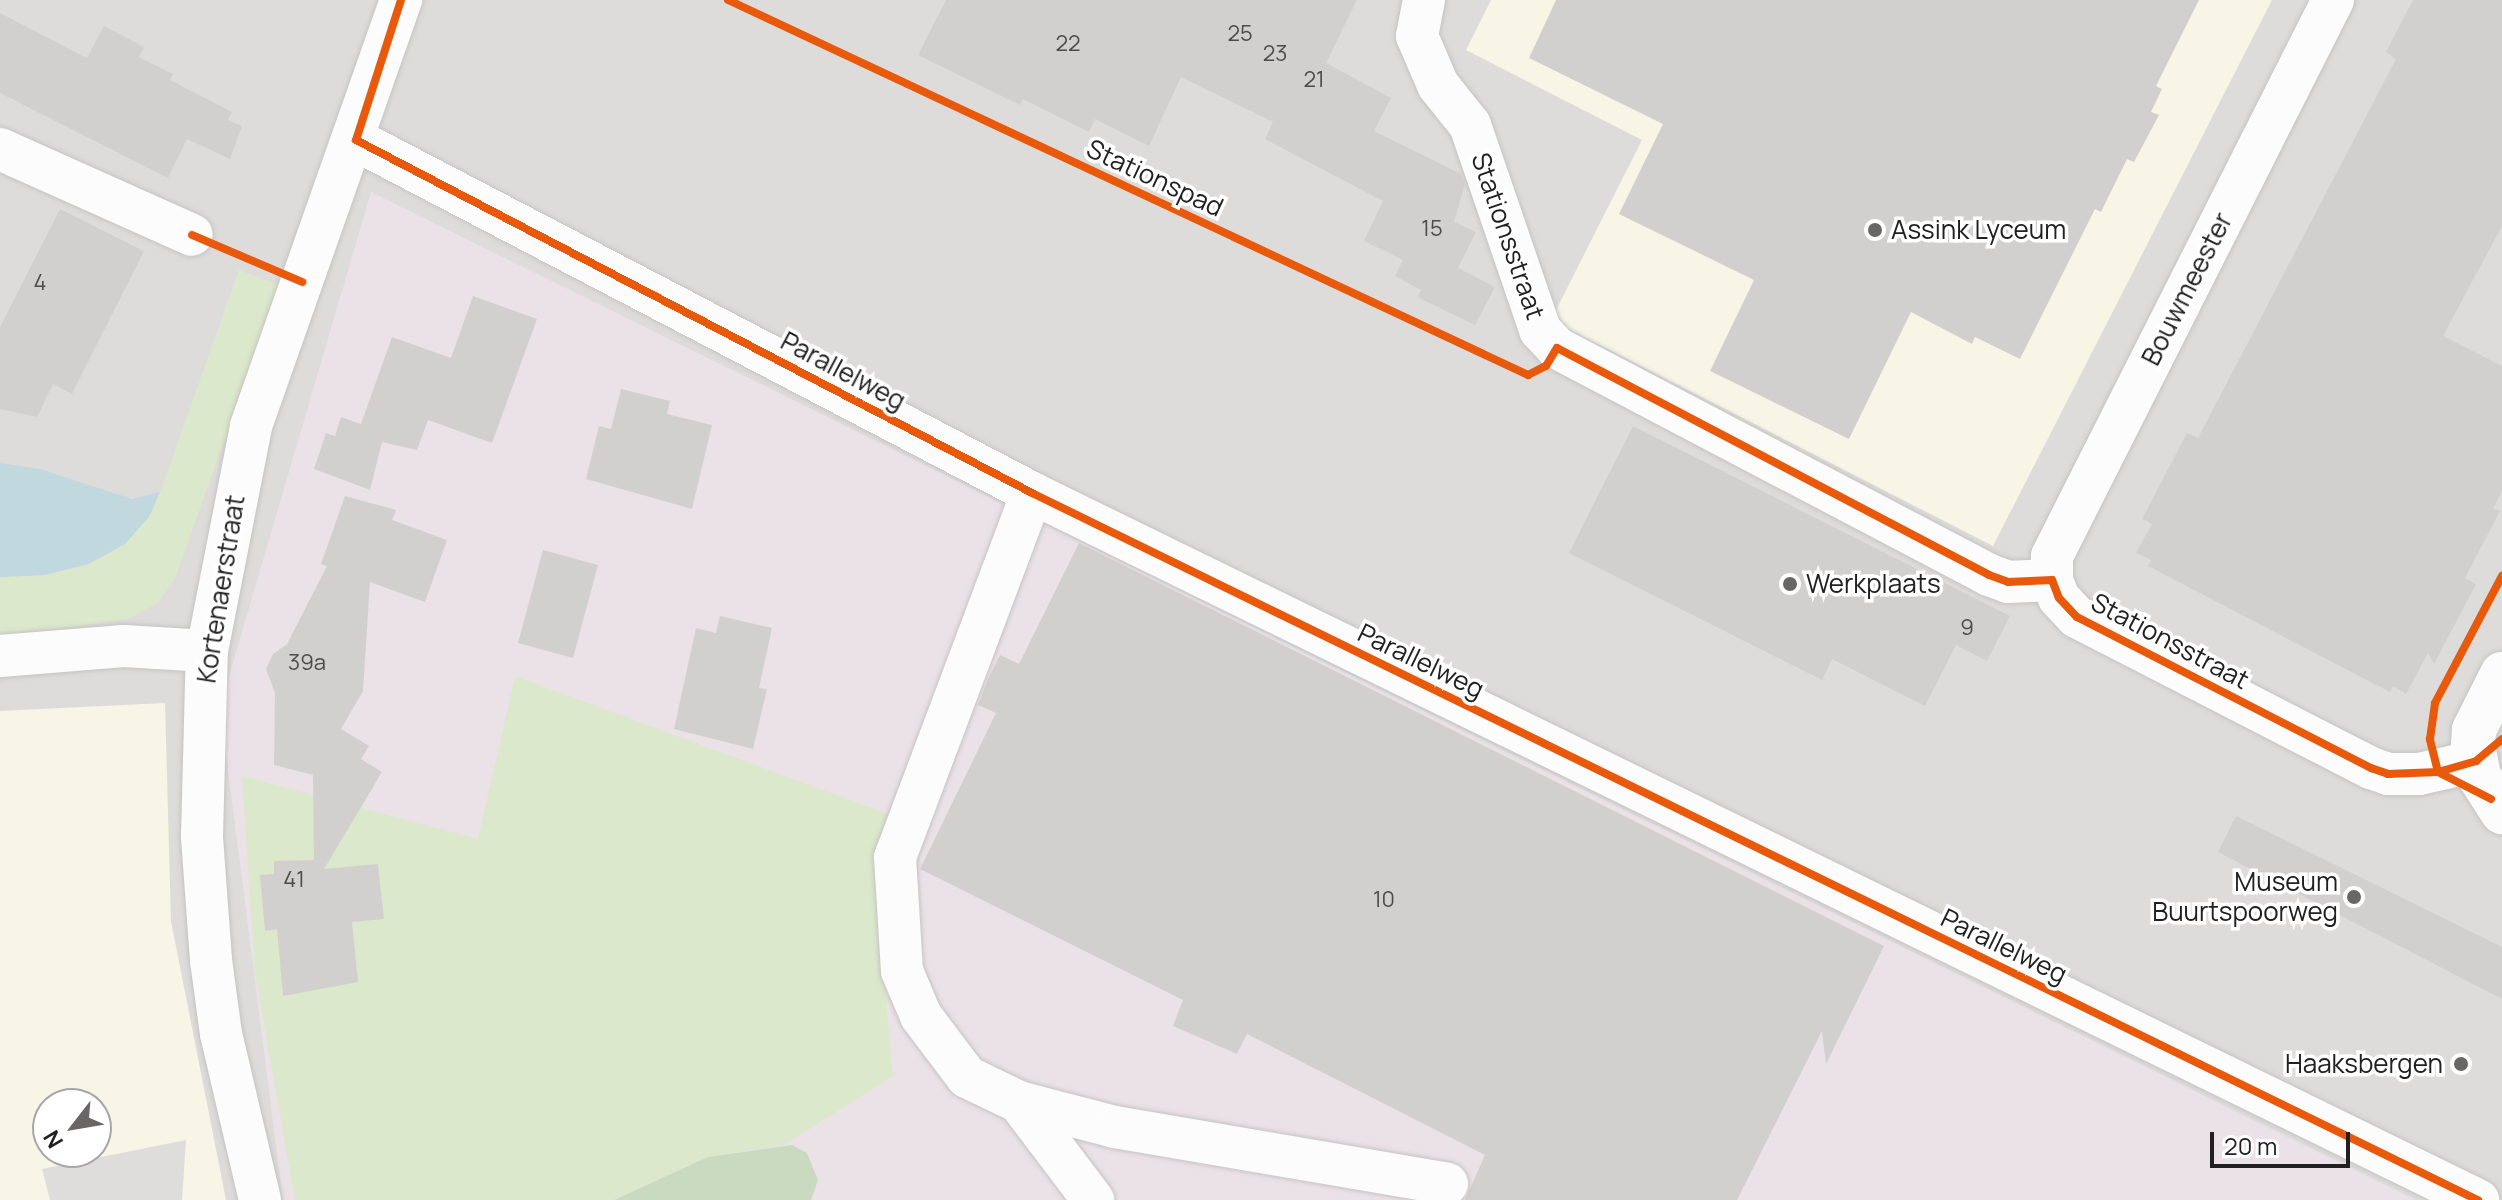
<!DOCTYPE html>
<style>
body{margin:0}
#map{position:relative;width:2502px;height:1200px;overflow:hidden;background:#eeece9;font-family:Manrope,sans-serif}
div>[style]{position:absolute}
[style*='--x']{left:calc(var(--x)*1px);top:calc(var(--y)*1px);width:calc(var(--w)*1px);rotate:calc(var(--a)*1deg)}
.residential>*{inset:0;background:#dddcda}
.industrial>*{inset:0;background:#ebe2e7}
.education>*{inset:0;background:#f6f5e6}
.grass>*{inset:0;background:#dbe8cb}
.forest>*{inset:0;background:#cadac1}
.parking>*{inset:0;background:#dedddc}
.water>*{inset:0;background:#c0d8de}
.building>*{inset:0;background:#d2d0ce}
.roads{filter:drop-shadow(0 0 2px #c5c4c3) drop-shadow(0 0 2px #c5c4c3)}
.minor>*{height:42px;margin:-21px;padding:0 21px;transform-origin:21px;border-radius:21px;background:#fcfcfc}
.tertiary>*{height:44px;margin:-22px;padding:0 22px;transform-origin:22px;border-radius:22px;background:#fcfcfc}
.cycleway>*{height:8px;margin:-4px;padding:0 4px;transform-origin:4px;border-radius:4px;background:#e8590c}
.dots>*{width:22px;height:22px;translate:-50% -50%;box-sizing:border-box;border:4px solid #fff;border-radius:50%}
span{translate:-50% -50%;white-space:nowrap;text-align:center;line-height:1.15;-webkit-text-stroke:7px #fff;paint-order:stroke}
.number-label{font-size:22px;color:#4c4c4c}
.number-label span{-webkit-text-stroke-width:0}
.street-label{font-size:26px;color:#202020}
.poi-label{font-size:26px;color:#202020}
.left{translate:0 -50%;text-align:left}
.right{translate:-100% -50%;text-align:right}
.north{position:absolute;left:32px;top:1088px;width:80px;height:80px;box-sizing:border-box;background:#fff;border:2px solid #a6a6a6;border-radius:50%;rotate:239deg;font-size:22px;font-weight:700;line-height:32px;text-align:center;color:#202020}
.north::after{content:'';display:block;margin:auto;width:28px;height:36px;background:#686766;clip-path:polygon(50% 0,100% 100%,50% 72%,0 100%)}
.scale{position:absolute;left:2210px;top:1132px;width:140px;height:36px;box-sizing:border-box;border:4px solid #202020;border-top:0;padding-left:10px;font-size:24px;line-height:28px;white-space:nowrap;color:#202020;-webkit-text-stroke:6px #fff;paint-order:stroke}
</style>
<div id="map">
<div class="residential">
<i style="clip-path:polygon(evenodd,0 0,2502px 0,2502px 1200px,0 1200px,0 0,48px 1104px,96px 1104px,96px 1152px,48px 1152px,48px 1104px)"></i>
</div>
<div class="industrial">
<i style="clip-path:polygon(371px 192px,2416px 1200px,283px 1200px,220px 707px)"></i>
</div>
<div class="education">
<i style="clip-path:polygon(1491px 0,2272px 0,1993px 546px,1551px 320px,1642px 140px,1466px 50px)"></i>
<i style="clip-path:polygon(evenodd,165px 703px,171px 921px,226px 1200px,0 1200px,0 711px,165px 703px,48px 1104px,96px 1104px,96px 1152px,48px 1152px,48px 1104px)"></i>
</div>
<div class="grass">
<i style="clip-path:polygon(239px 270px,279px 285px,176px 576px,158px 603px,128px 619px,0 636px,0 577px,45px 575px,160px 493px)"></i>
<i style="clip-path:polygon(515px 676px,888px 814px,878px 897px,892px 1072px,898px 1073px,784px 1145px,708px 1157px,614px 1200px,295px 1200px,255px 974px,242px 776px,478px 839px)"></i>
</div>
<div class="forest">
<i style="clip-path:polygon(792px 1145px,807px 1153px,818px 1180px,811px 1200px,614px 1200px,708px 1157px)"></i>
</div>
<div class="parking">
<i style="clip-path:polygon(186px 1140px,182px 1200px,50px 1200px,42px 1169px)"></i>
</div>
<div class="water">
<i style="clip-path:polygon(0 463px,40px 469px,132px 499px,160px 492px,149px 517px,125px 544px,89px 564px,45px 575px,0 577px)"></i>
</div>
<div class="building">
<i style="clip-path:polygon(946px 0,1357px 0,1326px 63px,1391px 98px,1374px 131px,1461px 174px,1465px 184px,1454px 222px,1476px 232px,1458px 268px,1495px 287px,1475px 325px,1417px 297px,1421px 290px,1395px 276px,1403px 260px,1364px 241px,1383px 201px,1265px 139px,1273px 122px,1181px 77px,1149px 146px,1095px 119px,1089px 132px,1023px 99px,1020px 105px,918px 55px)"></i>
<i style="clip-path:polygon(1556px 0,2199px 0,2156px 86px,2162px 89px,2151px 112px,2159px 115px,2134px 162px,2127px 159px,2101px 212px,2095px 209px,2020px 359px,1975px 337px,1972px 344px,1911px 312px,1849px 439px,1710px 371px,1754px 280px,1619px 214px,1663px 124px,1529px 58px)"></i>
<i style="clip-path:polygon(2413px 0,2502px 0,2502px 226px,2443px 336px,2502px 366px,2502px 492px,2493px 508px,2500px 511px,2465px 578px,2476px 584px,2434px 664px,2428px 653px,2406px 694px,2393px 686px,2390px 692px,2265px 627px,2148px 566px,2151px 560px,2136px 553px,2152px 524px,2142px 519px,2187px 433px,2198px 438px,2396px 59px,2386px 52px)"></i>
<i style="clip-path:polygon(0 13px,87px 58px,104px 26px,144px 47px,139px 57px,173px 74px,170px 80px,232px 112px,228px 120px,242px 126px,230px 159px,187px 139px,168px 178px,0 93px)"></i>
<i style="clip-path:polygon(60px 209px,144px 251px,72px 394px,53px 384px,37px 417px,0 409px,0 327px)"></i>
<i style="clip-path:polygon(473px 296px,537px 319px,492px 443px,428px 420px,417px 450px,382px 442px,370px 490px,314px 469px,326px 433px,335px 436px,341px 417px,361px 424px,392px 337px,451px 358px)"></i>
<i style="clip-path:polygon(621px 389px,670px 401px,667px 414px,712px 425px,692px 509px,586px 479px,599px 426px,611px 429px)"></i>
<i style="clip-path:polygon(1633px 426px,2010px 616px,1987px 661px,1956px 645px,1925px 706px,1832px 659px,1822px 680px,1569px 553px)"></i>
<i style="clip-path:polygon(345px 496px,396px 510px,392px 520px,447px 540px,425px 602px,370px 582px,363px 691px,341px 729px,369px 746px,361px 759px,382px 772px,324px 869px,378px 864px,384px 919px,352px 922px,358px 982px,283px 996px,277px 929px,265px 931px,260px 875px,274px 874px,274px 861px,314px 860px,313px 775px,274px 765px,275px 693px,266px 669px,273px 654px,287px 644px,327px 566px,321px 564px)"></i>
<i style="clip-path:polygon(1079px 543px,1884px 946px,1826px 1064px,1822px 1031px,1737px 1200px,1465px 1200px,1485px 1155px,1247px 1034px,1237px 1054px,1173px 1026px,1183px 1000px,920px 869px,996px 713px,978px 705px,988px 679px,1000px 655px,1019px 664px)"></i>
<i style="clip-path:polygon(543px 550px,598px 565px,573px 658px,518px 643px)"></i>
<i style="clip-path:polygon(720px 616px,772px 628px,759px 688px,767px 689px,753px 749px,674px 729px,696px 628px,716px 633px)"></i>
<i style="clip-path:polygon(2236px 816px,2502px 947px,2502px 999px,2218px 852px)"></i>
</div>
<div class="roads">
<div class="minor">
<i style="--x:1424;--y:0;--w:37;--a:101"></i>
<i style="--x:1417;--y:36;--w:53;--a:66.8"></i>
<i style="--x:1438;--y:85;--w:51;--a:51.3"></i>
<i style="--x:1470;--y:125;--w:217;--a:71.1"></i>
<i style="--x:1540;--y:330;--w:25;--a:47"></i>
<i style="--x:1557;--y:348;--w:488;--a:27.7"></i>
<i style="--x:1989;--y:575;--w:20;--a:20"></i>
<i style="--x:2008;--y:582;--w:44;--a:-2.6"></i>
<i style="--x:2333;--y:0;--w:623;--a:116.81"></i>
<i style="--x:2052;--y:556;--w:24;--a:90"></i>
<i style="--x:2052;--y:580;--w:19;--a:69"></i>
<i style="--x:2059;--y:598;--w:26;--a:47"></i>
<i style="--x:2077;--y:617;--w:331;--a:27.2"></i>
<i style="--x:2371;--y:768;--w:18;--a:19"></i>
<i style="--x:2388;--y:774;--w:31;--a:0"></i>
<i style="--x:2419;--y:774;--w:58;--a:-12.8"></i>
<i style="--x:356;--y:140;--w:763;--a:27.57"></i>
<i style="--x:1032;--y:493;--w:1610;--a:26.06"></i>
<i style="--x:0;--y:149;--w:210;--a:24.1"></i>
<i style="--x:1032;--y:493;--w:389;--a:110.6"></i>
<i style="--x:895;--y:857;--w:114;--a:86.5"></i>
<i style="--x:902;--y:971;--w:49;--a:67.1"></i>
<i style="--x:921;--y:1016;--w:76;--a:53"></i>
<i style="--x:967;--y:1077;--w:58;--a:25.7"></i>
<i style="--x:1019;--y:1102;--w:99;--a:14.6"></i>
<i style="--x:1115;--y:1127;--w:337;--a:9.7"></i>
<i style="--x:0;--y:656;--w:124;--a:-4.6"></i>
<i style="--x:124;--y:646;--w:83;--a:3.4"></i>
<i style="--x:1019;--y:1102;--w:123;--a:52.9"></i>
<i style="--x:260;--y:1200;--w:171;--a:-103.2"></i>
<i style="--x:221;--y:1034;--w:75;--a:-97.7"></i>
<i style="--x:211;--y:960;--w:124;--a:-94.2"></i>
<i style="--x:202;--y:836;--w:185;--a:-88.5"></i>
<i style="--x:207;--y:651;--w:229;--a:-78.9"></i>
<i style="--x:251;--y:426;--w:452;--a:-70.6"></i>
</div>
<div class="tertiary">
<i style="--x:2502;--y:674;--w:63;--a:116.6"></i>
<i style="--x:2474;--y:730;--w:15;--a:94"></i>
<i style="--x:2473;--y:745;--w:32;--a:79"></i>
<i style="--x:2479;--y:776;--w:43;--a:57.4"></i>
</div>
</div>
<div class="cycleway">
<i style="--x:401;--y:0;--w:147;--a:107.8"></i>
<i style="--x:356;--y:140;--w:763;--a:27.57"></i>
<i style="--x:1032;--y:493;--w:1610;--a:26.06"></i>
<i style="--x:728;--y:0;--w:884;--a:25.11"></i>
<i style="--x:1528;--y:375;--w:20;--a:-27"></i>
<i style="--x:1546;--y:366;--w:21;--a:-59"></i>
<i style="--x:1557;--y:348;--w:488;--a:27.7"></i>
<i style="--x:1989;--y:575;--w:20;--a:20"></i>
<i style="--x:2008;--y:582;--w:44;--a:-2.6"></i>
<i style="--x:2052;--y:580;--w:19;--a:69"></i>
<i style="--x:2059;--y:598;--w:26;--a:47"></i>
<i style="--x:2077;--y:617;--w:331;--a:27.2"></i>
<i style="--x:2371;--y:768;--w:18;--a:19"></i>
<i style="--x:2388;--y:774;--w:50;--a:-2.3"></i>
<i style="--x:2438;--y:772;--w:40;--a:-16"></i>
<i style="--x:2476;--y:761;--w:34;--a:-40"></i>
<i style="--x:192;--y:235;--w:120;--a:23.1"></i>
<i style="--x:2491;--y:799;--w:59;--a:-153"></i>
<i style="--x:2438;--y:772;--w:34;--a:-104"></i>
<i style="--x:2430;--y:739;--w:36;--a:-82"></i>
<i style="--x:2435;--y:703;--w:144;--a:-62.2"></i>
</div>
<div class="dots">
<i style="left:1875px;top:230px;background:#686766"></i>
<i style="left:1790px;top:584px;background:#686766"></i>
<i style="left:2354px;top:897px;background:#686766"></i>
<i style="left:2461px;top:1064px;background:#686766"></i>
</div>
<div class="number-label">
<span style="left:1240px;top:34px">25</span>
<span style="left:1068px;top:44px">22</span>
<span style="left:1275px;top:54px">23</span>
<span style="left:1314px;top:80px">21</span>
<span style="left:1432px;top:229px">15</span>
<span style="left:40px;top:283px">4</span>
<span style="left:1967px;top:628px">9</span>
<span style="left:307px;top:663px">39a</span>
<span style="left:294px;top:880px">41</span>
<span style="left:1384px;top:900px">10</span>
</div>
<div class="street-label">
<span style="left:1155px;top:178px;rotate:25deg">Stationspad</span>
<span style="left:1508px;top:236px;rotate:71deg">Stationsstraat</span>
<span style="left:2187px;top:289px;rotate:-63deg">Bouwmeester</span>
<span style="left:843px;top:371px;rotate:28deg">Parallelweg</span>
<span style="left:221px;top:589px;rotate:-81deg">Kortenaerstraat</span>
<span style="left:2170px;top:641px;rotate:28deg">Stationsstraat</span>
<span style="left:1421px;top:661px;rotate:26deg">Parallelweg</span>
<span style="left:2004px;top:946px;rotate:26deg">Parallelweg</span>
</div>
<div class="poi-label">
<span class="left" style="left:1891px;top:230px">Assink Lyceum</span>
<span class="left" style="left:1806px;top:584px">Werkplaats</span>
<span class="right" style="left:2338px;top:897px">Museum<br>Buurtspoorweg</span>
<span class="right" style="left:2443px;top:1064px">Haaksbergen</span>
</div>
<div class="north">N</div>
<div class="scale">20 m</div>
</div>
